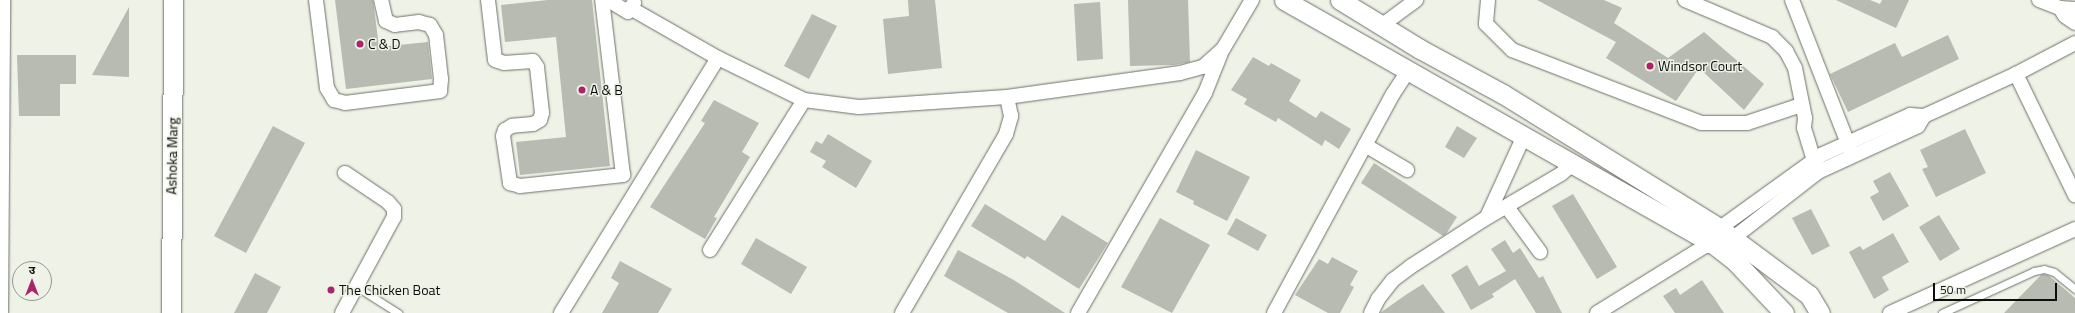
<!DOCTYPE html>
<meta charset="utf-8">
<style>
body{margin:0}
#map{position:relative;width:2075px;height:313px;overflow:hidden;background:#eef2e7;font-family:"Titillium Web","Noto Sans Devanagari",sans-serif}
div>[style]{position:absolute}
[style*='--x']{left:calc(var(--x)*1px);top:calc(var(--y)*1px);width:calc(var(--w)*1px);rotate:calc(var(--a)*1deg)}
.building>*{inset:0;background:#b7bbb1}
.roads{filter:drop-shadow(0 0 1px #6d7067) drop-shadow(0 0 1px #6d7067)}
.lane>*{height:7px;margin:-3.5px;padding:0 3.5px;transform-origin:3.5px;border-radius:3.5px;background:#fff}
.street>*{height:14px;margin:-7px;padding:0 7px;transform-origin:7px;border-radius:7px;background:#fff}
.secondary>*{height:19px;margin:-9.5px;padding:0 9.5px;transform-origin:9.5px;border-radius:9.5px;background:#fff}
.dots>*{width:11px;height:11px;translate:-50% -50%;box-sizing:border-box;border:2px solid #eef2e7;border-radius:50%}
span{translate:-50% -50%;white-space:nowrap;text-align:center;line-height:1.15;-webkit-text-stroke:3px #eef2e7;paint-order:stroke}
.poi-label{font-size:14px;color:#0c0e0a}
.left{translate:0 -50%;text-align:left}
.street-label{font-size:14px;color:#0c0e0a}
.north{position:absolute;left:12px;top:261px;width:40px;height:40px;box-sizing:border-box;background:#eef2e7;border:1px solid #94978f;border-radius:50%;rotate:0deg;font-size:11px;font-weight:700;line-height:16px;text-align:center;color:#0c0e0a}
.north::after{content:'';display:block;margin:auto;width:14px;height:18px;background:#ab2368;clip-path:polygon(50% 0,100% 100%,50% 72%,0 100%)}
.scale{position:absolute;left:1933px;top:283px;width:124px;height:18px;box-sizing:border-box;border:2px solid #0c0e0a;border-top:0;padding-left:5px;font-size:12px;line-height:14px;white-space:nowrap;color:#0c0e0a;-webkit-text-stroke:3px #eef2e7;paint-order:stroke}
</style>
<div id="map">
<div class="building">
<i style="clip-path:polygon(335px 0,373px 0,379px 47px,428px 42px,432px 79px,346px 89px)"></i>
<i style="clip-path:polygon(548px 0,592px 0,610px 166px,520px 175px,516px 142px,566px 137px,556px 37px,505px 42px,501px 5px)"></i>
<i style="clip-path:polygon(908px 0,935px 0,942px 68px,888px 74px,883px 19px,909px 16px)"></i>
<i style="clip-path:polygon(1128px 0,1188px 0,1190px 62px,1174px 65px,1130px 66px)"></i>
<i style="clip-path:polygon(1537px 0,1604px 0,1622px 8px,1614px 23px,1668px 58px,1704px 32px,1764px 84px,1744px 110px,1699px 68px,1676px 101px,1606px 58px,1616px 42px)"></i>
<i style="clip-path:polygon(1836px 0,1870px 0,1880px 4px,1882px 0,1909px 0,1896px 28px)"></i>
<i style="clip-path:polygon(1100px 2px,1103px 59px,1077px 61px,1074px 4px)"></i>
<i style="clip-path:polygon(129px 7px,129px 77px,92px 75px)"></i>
<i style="clip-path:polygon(812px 14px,837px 26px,809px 79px,784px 66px)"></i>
<i style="clip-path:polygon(1948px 35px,1959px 59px,1848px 112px,1830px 74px,1895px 43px,1902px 57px)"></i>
<i style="clip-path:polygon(17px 55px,76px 55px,76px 84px,60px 84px,60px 116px,19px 116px)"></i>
<i style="clip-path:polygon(1253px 57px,1269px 66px,1271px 63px,1301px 80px,1289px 101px,1316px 118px,1321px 111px,1351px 129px,1339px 149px,1325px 140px,1322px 146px,1278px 118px,1276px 122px,1244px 104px,1247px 99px,1231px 90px)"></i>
<i style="clip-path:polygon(714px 100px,759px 123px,742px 152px,750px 157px,714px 217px,717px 218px,705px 239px,650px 207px,705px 123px,701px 121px)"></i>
<i style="clip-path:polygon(273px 126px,305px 143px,246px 253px,214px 236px)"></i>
<i style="clip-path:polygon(1457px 126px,1477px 138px,1464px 158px,1445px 147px)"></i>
<i style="clip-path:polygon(1965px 129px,1986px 173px,1936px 197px,1922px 169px,1928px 167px,1920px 150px)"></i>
<i style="clip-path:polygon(828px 134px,872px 161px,856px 188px,822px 167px,826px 161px,810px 152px,816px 141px,822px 144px)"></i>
<i style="clip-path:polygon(1196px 150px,1250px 177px,1227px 221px,1193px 204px,1194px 201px,1176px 192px)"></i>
<i style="clip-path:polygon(1374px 163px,1457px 217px,1446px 234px,1443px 236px,1361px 183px)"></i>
<i style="clip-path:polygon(1890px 172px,1909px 206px,1883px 221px,1870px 197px,1879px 192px,1873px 181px)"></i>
<i style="clip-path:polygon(1573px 194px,1617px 267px,1597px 279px,1552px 206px)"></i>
<i style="clip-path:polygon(985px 204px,1045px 241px,1062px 215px,1108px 243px,1079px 289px,1027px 256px,1025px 259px,971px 226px)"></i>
<i style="clip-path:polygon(1811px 209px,1830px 246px,1812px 255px,1792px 218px)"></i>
<i style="clip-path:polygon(1939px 215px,1960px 249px,1940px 261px,1919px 227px)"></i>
<i style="clip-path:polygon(1160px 218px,1210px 245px,1172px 313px,1121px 287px)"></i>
<i style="clip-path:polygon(1236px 218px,1267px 235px,1258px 251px,1227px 234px)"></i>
<i style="clip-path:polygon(1893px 233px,1909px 262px,1882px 277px,1889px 290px,1874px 299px,1849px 252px,1860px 246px,1863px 250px)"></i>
<i style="clip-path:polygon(756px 238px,807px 267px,791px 294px,741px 264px)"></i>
<i style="clip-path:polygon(1505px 240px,1513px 253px,1520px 248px,1539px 278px,1543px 276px,1562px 313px,1536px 313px,1515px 279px,1492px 294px,1494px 297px,1471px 310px,1451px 275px,1467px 265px,1479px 286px,1506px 271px,1491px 249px)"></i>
<i style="clip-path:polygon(958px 250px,1012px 279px,1065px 313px,1008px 313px,944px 276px)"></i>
<i style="clip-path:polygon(1332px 257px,1358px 271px,1350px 285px,1354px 287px,1340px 313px,1328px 313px,1295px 295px,1319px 259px,1328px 264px)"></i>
<i style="clip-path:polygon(620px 261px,672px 289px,658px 313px,602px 313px,619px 283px,611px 278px)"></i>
<i style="clip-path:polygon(255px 273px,281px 287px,267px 313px,234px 313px)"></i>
<i style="clip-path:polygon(2042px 274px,2048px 275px,2075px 298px,2075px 313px,2004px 313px)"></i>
<i style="clip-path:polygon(1702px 280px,1724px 313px,1675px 313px,1663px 296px,1676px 288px,1680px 295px)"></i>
<i style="clip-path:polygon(1423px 284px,1445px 313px,1380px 313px,1407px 294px)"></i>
</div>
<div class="roads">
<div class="lane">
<i style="--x:357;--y:287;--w:49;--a:32.4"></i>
<i style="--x:1942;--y:313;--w:101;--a:-24.5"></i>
<i style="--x:2034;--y:271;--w:10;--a:-11"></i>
<i style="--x:2044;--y:269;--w:10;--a:17"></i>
<i style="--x:2054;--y:272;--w:27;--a:39"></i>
</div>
<div class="street">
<i style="--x:316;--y:0;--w:89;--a:82.9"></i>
<i style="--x:327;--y:88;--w:14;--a:60"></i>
<i style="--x:334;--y:100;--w:11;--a:15"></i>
<i style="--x:345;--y:103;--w:96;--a:-7.2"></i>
<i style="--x:440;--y:91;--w:12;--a:-85"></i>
<i style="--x:441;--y:79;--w:44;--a:-96.5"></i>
<i style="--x:436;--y:35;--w:12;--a:-121"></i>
<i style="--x:430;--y:25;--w:11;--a:-165"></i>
<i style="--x:419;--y:22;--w:24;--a:173"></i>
<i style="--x:395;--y:25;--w:10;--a:-156"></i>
<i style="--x:386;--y:21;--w:22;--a:-103"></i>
<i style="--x:488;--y:0;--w:60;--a:83.3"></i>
<i style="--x:495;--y:60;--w:9;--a:18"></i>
<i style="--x:504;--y:63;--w:29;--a:-4"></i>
<i style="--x:533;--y:61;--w:7;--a:56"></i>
<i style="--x:537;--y:67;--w:46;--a:83.8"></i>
<i style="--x:542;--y:113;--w:7;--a:106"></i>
<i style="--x:540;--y:120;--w:8;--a:150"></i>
<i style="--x:533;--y:124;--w:21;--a:175"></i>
<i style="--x:512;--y:126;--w:8;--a:150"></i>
<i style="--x:505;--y:130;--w:6;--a:108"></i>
<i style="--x:503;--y:136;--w:48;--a:81.5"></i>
<i style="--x:510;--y:183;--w:10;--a:17"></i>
<i style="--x:520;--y:186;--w:104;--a:-6.1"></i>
<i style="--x:623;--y:175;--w:176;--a:-96.8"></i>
<i style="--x:608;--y:0;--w:23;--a:31"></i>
<i style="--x:628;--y:12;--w:11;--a:-56"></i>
<i style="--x:1488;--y:0;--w:24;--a:95"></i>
<i style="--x:1486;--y:24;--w:37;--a:45"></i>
<i style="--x:1512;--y:50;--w:203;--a:21.1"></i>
<i style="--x:1701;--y:123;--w:46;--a:0"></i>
<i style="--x:1747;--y:123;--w:57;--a:-18.4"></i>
<i style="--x:1685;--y:0;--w:95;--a:23"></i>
<i style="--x:1772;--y:37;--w:20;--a:45"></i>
<i style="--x:1786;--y:51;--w:19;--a:62"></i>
<i style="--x:1795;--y:68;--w:51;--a:78.7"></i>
<i style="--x:1805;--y:118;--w:10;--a:96"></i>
<i style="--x:1804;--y:128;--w:41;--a:72.9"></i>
<i style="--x:1792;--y:0;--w:162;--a:68.7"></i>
<i style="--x:2039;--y:0;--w:22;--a:21"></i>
<i style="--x:2060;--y:8;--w:15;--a:4"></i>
<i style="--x:2060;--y:8;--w:9;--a:58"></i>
<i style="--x:2065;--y:16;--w:12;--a:35"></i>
<i style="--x:632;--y:9;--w:99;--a:29.7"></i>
<i style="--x:718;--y:58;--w:96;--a:26"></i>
<i style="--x:804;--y:100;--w:55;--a:7.3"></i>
<i style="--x:859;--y:107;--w:148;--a:-3.9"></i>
<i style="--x:1007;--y:97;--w:175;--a:-7.9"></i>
<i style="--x:1180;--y:73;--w:24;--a:-15"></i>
<i style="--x:1203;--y:67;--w:27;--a:-42"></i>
<i style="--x:1223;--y:49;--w:57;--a:-59.4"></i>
<i style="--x:1381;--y:26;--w:44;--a:-36.6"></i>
<i style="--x:2016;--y:74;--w:135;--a:64"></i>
<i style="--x:1365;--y:145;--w:49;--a:30.8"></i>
<i style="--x:1507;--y:207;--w:56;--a:53.7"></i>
<i style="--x:1487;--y:217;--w:87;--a:-65.5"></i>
<i style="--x:1713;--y:233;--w:133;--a:-35.8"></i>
<i style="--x:1821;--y:155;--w:98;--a:-24.2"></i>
<i style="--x:1910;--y:115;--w:14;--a:4"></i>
<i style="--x:1924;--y:116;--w:101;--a:-24.5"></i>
<i style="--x:2016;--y:74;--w:67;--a:-27.7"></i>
<i style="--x:710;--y:250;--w:177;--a:-57.9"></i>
<i style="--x:1;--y:313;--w:313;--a:-89.6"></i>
<i style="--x:342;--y:313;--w:109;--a:-61.6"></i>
<i style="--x:394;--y:217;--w:8;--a:-90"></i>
<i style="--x:394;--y:209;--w:9;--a:-131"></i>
<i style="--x:388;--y:202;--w:52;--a:-146"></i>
<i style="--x:561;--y:313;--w:299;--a:-58.4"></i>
<i style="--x:902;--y:313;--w:207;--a:-59.8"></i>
<i style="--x:1006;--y:134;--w:19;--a:-74"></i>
<i style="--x:1011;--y:116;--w:19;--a:-102"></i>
<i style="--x:1078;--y:313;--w:254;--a:-60"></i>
<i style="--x:1205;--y:93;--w:43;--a:-68.2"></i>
<i style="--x:1274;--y:313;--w:249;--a:-61.5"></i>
<i style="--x:1393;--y:94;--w:27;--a:-57"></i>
<i style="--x:1371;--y:313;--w:16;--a:-63"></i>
<i style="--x:1378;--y:299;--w:24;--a:-52"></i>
<i style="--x:1393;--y:280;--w:21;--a:-37"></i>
<i style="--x:1410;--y:267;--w:87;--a:-32.8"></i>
<i style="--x:1483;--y:220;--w:91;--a:-30.5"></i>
<i style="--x:1561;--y:174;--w:16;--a:-40"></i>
<i style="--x:1597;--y:313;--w:127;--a:-31.8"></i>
<i style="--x:1705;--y:246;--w:11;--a:0"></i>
<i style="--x:1716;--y:246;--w:17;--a:-24"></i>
<i style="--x:1732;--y:239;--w:109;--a:-37.9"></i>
<i style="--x:1818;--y:172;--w:110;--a:-24.7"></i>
<i style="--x:1918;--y:126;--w:12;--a:-59"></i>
<i style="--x:1890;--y:313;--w:203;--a:-24.4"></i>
</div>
<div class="secondary">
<i style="--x:1284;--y:0;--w:492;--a:29.6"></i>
<i style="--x:1712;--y:243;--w:31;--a:38"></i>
<i style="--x:1736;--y:262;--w:70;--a:46.7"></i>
<i style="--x:1340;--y:0;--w:94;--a:31.5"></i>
<i style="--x:1420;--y:49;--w:94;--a:28.5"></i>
<i style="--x:1503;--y:94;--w:254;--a:31.8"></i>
<i style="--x:1719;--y:228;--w:112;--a:36.7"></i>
<i style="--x:1809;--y:295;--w:21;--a:59"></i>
<i style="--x:171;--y:313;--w:313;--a:-89.6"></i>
</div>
</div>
<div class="dots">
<i style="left:360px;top:44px;background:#ab2368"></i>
<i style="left:1650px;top:66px;background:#ab2368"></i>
<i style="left:582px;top:90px;background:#ab2368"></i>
<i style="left:331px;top:290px;background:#ab2368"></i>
</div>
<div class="poi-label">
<span class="left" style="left:368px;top:44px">C &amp; D</span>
<span class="left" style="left:1658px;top:66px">Windsor Court</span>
<span class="left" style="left:590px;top:90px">A &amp; B</span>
<span class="left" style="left:339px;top:290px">The Chicken Boat</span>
</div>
<div class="street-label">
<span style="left:172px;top:156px;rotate:-89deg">Ashoka Marg</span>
</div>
<div class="north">उ</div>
<div class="scale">50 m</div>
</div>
